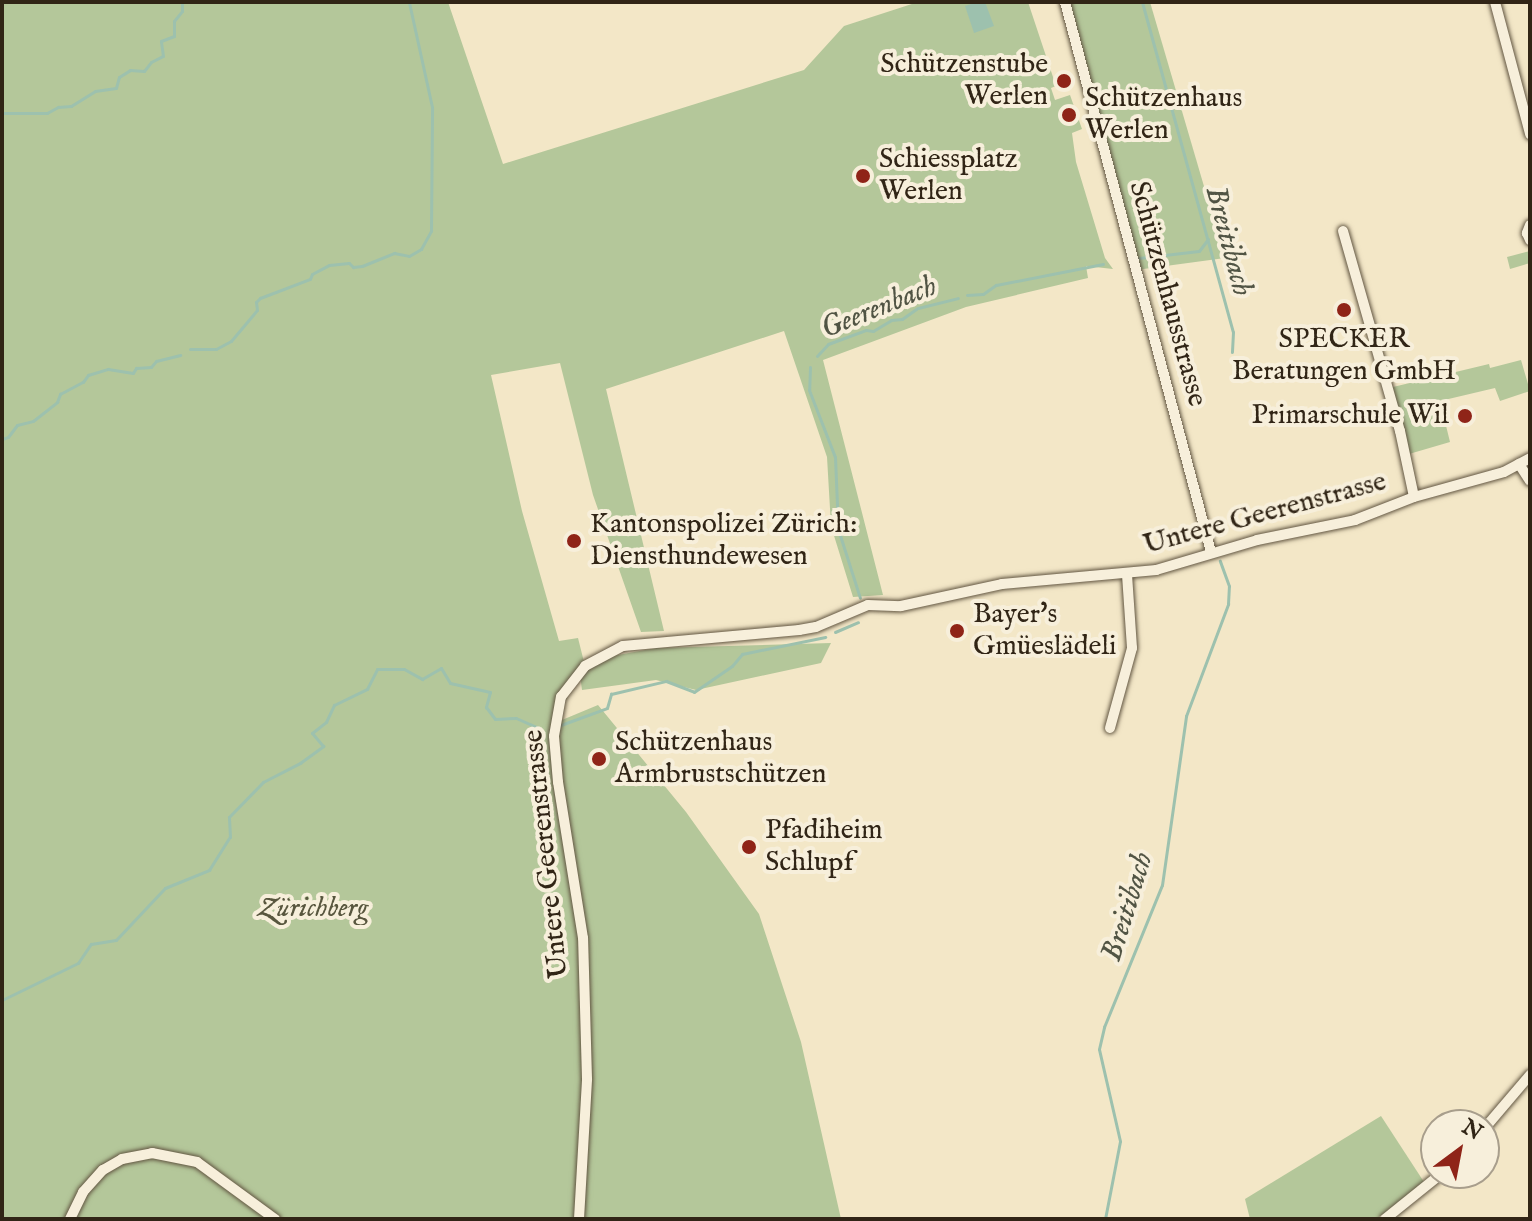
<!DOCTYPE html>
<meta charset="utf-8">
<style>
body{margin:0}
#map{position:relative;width:1532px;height:1221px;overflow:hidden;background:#f3e7c7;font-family:"IM FELL English",serif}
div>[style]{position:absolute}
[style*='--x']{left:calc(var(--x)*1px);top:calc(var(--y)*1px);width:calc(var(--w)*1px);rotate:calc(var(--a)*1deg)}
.green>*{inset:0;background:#b4c79a}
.water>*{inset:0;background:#9dc1ae}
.stream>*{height:3px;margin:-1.5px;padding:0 1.5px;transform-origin:1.5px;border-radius:1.5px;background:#9dc1ae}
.roads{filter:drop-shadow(0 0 2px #625642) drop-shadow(0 0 2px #625642)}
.minor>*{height:10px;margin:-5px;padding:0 5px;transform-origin:5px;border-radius:5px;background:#f7efdb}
.dots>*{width:22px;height:22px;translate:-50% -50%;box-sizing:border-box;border:4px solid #f7efdb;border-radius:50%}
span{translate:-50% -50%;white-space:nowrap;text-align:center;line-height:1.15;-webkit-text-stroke:8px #f7efdb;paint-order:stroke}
.poi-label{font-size:28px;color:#312516}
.right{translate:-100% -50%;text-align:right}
.left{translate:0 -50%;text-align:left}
.street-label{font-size:28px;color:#312516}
.park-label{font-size:28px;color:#58563e;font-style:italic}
.water-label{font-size:30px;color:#515444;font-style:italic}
.frame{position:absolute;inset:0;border:4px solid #312516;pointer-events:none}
.north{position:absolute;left:1420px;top:1109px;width:80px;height:80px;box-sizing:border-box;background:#f7efdb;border:2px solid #a89e8c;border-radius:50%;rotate:32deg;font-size:22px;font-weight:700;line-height:32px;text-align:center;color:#312516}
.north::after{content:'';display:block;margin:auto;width:28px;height:36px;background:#8f2418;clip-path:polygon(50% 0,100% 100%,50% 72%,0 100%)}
</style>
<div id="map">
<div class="green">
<i style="clip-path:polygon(2px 2px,448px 2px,503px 164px,804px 70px,844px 26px,918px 2px,1028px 2px,1056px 86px,1051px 88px,1055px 100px,1070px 95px,1082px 129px,1072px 133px,1076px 162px,1105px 258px,1113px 269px,1086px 266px,1088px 278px,966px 307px,823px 360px,883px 595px,853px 597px,831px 526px,827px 457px,784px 331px,606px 389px,664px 631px,641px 632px,593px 495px,560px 363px,491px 375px,522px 511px,559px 641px,578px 638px,585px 666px,607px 657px,656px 648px,831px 643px,821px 663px,696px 690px,656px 680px,582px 690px,580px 675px,565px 701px,562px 720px,598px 705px,686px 812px,759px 914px,801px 1042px,841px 1219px,2px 1219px)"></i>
<i style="clip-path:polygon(1065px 2px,1150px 2px,1225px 258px,1136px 270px)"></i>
<i style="clip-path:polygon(1530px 251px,1530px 263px,1510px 269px,1507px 257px)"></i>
<i style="clip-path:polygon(1521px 360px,1530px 391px,1500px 401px,1495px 388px,1440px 401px,1450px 442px,1409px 454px,1393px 387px,1489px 364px,1490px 368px)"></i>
<i style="clip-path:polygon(1381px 1116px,1424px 1182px,1395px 1207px,1375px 1219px,1250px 1219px,1245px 1199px)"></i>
</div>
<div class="water">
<i style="clip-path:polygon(977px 2px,985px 2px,994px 26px,974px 33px,965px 6px)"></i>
</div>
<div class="stream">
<i style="--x:1142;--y:2;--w:342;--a:74.6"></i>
<i style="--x:1233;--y:332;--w:20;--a:93"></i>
<i style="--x:2;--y:113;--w:45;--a:0"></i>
<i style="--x:47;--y:113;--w:13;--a:-29"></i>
<i style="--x:58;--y:107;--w:13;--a:-4"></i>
<i style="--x:71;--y:106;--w:28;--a:-32"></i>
<i style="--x:95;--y:91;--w:21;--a:-8"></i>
<i style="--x:116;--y:88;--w:11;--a:-75"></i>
<i style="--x:119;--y:77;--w:13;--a:-32"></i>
<i style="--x:130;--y:70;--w:14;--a:4"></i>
<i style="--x:144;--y:71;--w:11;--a:-52"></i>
<i style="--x:151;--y:62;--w:13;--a:-27"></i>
<i style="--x:163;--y:56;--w:15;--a:-98"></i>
<i style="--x:161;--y:41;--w:14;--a:-21"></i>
<i style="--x:174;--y:36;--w:15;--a:-90"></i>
<i style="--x:174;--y:21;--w:13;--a:-51"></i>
<i style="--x:182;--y:11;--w:9;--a:-90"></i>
<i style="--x:1139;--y:258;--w:60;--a:-6.7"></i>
<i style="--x:1199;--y:251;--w:15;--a:-53"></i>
<i style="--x:967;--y:295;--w:16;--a:-4"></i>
<i style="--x:983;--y:294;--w:16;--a:-35"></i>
<i style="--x:996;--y:285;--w:109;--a:-11.1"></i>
<i style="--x:190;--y:349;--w:26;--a:0"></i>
<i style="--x:216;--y:349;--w:17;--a:-28"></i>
<i style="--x:231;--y:341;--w:40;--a:-50"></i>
<i style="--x:257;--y:310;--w:8;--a:-97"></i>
<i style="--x:256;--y:302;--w:6;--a:-45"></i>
<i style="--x:260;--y:298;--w:53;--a:-20.8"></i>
<i style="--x:310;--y:279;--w:5;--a:-68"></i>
<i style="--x:312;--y:274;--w:19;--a:-28"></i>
<i style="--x:329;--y:265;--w:20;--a:-6"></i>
<i style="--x:349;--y:263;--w:6;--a:45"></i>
<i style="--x:353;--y:267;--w:9;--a:-6"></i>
<i style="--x:362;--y:266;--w:35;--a:-22"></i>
<i style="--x:394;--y:253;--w:15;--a:11"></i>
<i style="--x:409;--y:256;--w:14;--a:-30"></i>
<i style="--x:421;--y:249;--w:21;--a:-61"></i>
<i style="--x:431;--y:231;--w:124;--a:-89.5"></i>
<i style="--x:432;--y:107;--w:107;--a:-102.4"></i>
<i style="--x:817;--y:356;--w:16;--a:-47"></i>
<i style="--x:828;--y:344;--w:40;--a:-20.2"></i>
<i style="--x:866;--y:330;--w:7;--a:8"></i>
<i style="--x:873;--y:331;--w:21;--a:-31"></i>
<i style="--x:891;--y:320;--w:11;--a:-5"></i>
<i style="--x:902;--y:319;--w:19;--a:-35"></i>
<i style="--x:918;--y:308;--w:41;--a:-14"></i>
<i style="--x:810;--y:367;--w:23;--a:92"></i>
<i style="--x:809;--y:390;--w:72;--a:68.8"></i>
<i style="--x:835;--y:457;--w:72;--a:87.6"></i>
<i style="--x:838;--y:529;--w:72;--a:72.3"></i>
<i style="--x:2;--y:439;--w:6;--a:-18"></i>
<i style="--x:8;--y:437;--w:15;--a:-53"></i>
<i style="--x:17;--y:425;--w:16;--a:-14"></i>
<i style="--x:33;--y:421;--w:31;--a:-38"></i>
<i style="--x:57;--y:402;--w:9;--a:-69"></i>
<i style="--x:60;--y:394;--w:26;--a:-28"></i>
<i style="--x:83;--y:382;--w:9;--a:-54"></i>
<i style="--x:88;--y:375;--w:21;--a:-17"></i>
<i style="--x:108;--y:369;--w:25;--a:9"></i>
<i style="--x:133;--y:373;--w:6;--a:-59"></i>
<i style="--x:136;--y:368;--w:15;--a:-4"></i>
<i style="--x:151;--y:367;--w:8;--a:-50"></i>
<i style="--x:156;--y:361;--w:25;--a:-14"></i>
<i style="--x:835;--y:632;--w:25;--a:-23"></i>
<i style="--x:558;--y:726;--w:52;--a:-20.2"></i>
<i style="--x:607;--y:708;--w:15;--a:-74"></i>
<i style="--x:611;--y:694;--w:57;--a:-13.3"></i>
<i style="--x:666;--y:681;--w:30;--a:21"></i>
<i style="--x:694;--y:692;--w:46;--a:-34.4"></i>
<i style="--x:732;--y:666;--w:16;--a:-50"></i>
<i style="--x:742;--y:654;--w:85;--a:-11.6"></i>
<i style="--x:2;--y:1000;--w:85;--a:-26"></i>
<i style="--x:78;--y:963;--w:23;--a:-56"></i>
<i style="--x:91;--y:944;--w:25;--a:-9"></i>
<i style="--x:116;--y:940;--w:71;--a:-46.7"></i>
<i style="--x:165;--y:888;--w:48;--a:-22.2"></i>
<i style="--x:209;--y:870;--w:39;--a:-58"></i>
<i style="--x:230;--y:837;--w:20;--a:-93"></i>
<i style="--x:229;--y:817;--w:49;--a:-45.8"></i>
<i style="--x:263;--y:782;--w:42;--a:-27.2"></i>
<i style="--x:300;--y:763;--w:29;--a:-36"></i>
<i style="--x:323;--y:746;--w:17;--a:-130"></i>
<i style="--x:312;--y:733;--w:18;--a:-38"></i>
<i style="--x:326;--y:722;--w:19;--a:-65"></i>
<i style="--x:334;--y:705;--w:37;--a:-26"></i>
<i style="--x:367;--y:689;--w:22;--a:-63"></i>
<i style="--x:377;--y:669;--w:27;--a:0"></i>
<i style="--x:404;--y:669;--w:21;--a:29"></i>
<i style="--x:422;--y:679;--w:22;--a:-30"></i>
<i style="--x:441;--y:668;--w:17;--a:59"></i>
<i style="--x:450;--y:683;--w:41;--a:12.7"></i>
<i style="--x:490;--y:692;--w:16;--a:105"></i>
<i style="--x:486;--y:707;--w:15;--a:53"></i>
<i style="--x:495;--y:719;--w:21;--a:-3"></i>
<i style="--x:516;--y:718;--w:27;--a:24"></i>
<i style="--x:1105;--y:1219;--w:79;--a:-79.1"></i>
<i style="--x:1120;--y:1141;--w:94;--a:-102.9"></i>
<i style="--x:1099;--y:1049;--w:23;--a:-77"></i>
<i style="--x:1104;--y:1027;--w:153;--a:-67.8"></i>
<i style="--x:1162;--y:885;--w:171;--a:-81.9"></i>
<i style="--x:1186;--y:716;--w:120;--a:-69.4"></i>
<i style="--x:1228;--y:604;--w:18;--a:-87"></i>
<i style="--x:1229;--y:586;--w:27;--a:-110"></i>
</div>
<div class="roads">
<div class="minor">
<i style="--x:1065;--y:2;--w:569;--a:75.13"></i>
<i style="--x:1495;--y:2;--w:137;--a:75.1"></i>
<i style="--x:1530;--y:225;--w:9;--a:111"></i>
<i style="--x:1527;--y:233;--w:8;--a:67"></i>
<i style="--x:1343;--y:231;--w:208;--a:74.1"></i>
<i style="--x:1400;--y:431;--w:67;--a:78"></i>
<i style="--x:1519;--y:464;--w:20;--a:57"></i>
<i style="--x:1110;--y:728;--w:83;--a:-74.6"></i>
<i style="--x:1132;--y:648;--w:74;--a:-93.9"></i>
<i style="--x:1484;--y:1129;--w:71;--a:-49.6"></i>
<i style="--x:70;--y:1219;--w:30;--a:-64"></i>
<i style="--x:83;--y:1192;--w:30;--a:-48"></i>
<i style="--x:103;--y:1170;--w:22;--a:-30"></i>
<i style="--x:122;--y:1159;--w:31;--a:-11"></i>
<i style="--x:152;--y:1153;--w:46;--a:11.3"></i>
<i style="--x:197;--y:1162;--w:97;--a:36.2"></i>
<i style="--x:579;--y:1219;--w:140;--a:-86.7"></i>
<i style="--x:587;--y:1079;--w:141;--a:-91.6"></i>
<i style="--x:583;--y:938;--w:158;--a:-99.1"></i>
<i style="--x:558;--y:782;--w:46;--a:-95"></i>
<i style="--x:554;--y:736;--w:40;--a:-80"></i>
<i style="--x:561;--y:697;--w:39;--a:-52"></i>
<i style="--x:585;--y:666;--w:43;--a:-27.8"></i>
<i style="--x:623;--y:646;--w:177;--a:-5.2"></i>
<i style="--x:799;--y:630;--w:17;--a:-10"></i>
<i style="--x:816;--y:627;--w:56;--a:-22.9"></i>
<i style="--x:868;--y:605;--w:33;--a:2"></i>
<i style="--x:901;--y:606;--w:103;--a:-12.3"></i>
<i style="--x:1002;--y:584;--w:155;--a:-5.2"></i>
<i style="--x:1156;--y:570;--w:105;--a:-16.5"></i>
<i style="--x:1257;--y:540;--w:100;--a:-11.5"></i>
<i style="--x:1355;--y:520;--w:63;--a:-21.3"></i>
<i style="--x:1414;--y:497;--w:93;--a:-15.5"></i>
<i style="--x:1504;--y:472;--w:30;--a:-28"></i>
<i style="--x:1385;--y:1219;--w:73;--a:-38.9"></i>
</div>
</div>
<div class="dots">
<i style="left:1064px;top:81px;background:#8f2418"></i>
<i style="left:1069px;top:115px;background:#8f2418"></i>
<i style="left:863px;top:176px;background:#8f2418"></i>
<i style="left:1344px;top:310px;background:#8f2418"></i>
<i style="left:1465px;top:416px;background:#8f2418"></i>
<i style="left:574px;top:541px;background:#8f2418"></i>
<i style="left:957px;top:631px;background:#8f2418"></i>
<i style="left:599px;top:759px;background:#8f2418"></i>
<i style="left:749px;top:847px;background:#8f2418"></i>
</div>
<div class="poi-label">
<span class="right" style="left:1048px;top:81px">Schützenstube<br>Werlen</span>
<span class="left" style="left:1085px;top:115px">Schützenhaus<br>Werlen</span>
<span class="left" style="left:879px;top:176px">Schiessplatz<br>Werlen</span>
<span style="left:1344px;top:356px">SPECKER<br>Beratungen GmbH</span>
<span class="right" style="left:1449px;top:416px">Primarschule Wil</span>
<span class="left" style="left:590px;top:541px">Kantonspolizei Zürich:<br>Diensthundewesen</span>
<span class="left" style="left:973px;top:631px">Bayer's<br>Gmüeslädeli</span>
<span class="left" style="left:615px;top:759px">Schützenhaus<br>Armbrustschützen</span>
<span class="left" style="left:765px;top:847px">Pfadiheim<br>Schlupf</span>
</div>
<div class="street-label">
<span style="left:1167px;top:294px;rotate:75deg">Schützenhausstrasse</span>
<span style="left:1265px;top:514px;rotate:-15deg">Untere Geerenstrasse</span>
<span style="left:547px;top:854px;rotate:-96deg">Untere Geerenstrasse</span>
</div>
<div class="park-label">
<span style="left:313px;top:909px">Zürichberg</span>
</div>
<div class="water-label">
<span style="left:1228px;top:241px;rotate:75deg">Breitibach</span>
<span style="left:879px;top:308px;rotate:-22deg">Geerenbach</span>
<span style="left:1128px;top:907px;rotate:-73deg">Breitibach</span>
</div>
<div class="frame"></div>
<div class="north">N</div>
</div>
